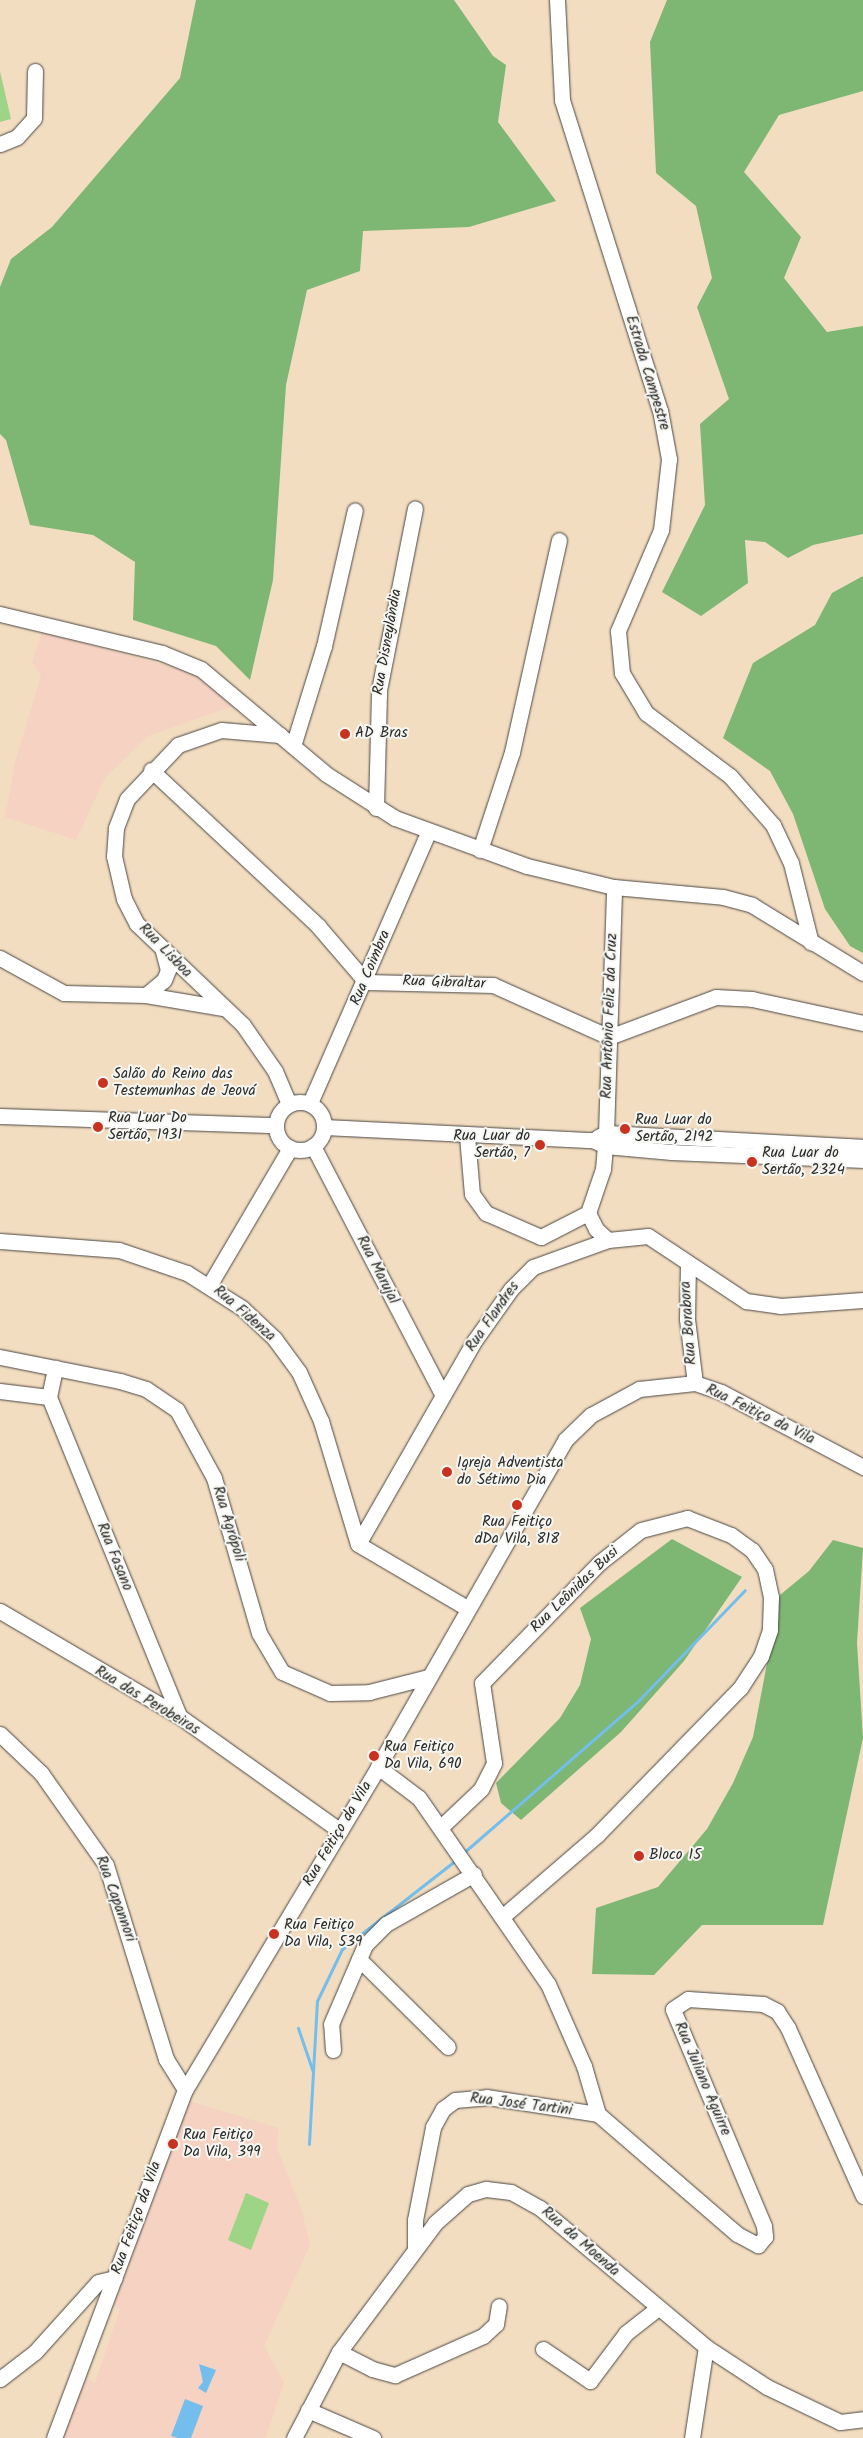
<!DOCTYPE html>
<meta charset="utf-8">
<style>
body{margin:0}
#map{position:relative;width:863px;height:2438px;overflow:hidden;background:#f3ddc1;font-family:Kalam,sans-serif}
div>[style]{position:absolute}
[style*='--x']{left:calc(var(--x)*1px);top:calc(var(--y)*1px);width:calc(var(--w)*1px);rotate:calc(var(--a)*1deg)}
.built>*{inset:0;background:#f5d2c2}
.green>*{inset:0;background:#9dd486}
.forest>*{inset:0;background:#7eb673}
.water>*{inset:0;background:#73beec}
.stream>*{height:3px;margin:-1.5px;padding:0 1.5px;transform-origin:1.5px;border-radius:1.5px;background:#73beec}
.roads{filter:drop-shadow(0 0 1px #494642) drop-shadow(0 0 1px #494642)}
.minor>*{height:15px;margin:-7.5px;padding:0 7.5px;transform-origin:7.5px;border-radius:7.5px;background:#fff}
.minor>.ring{margin:-7.5px;padding:0;box-sizing:content-box;background:none;border:15px solid #fff;border-radius:50%}
.dots>*{width:14px;height:14px;translate:-50% -50%;box-sizing:border-box;border:2px solid #f6f6f2;border-radius:50%}
span{translate:-50% -50%;white-space:nowrap;text-align:center;line-height:1.15;-webkit-text-stroke:4px #f6f6f2;paint-order:stroke}
.street-label{font-size:15px;color:#2b2b2b}
.poi-label{font-size:15px;color:#2b2b2b}
.left{translate:0 -50%;text-align:left}
.right{translate:-100% -50%;text-align:right}
</style>
<div id="map">
<div class="built">
<i style="clip-path:polygon(42px 632px,190px 672px,236px 705px,148px 736px,105px 778px,76px 840px,5px 817px,15px 763px,41px 676px,32px 662px)"></i>
<i style="clip-path:polygon(189px 2101px,279px 2128px,277px 2148px,302px 2211px,310px 2245px,264px 2346px,284px 2383px,268px 2431px,265px 2438px,63px 2438px,83px 2378px,95px 2383px,120px 2309px,113px 2305px)"></i>
</div>
<div class="green">
<i style="clip-path:polygon(0 71px,11px 119px,0 122px)"></i>
<i style="clip-path:polygon(246px 2193px,269px 2203px,251px 2250px,228px 2240px)"></i>
</div>
<div class="forest">
<i style="clip-path:polygon(196px 0,454px 0,493px 56px,506px 65px,498px 122px,556px 201px,469px 227px,363px 231px,360px 271px,307px 290px,286px 385px,273px 580px,250px 680px,216px 646px,133px 620px,135px 562px,93px 535px,30px 525px,6px 440px,0 434px,0 287px,11px 259px,52px 227px,180px 78px)"></i>
<i style="clip-path:polygon(667px 0,863px 0,863px 91px,779px 115px,744px 172px,801px 237px,784px 278px,827px 332px,863px 326px,863px 534px,813px 545px,788px 558px,765px 542px,745px 540px,748px 583px,701px 616px,662px 592px,705px 505px,700px 424px,729px 399px,697px 307px,712px 278px,696px 206px,656px 173px,650px 42px)"></i>
<i style="clip-path:polygon(863px 576px,863px 953px,850px 946px,825px 909px,793px 814px,770px 771px,723px 738px,753px 663px,815px 625px,832px 593px)"></i>
<i style="clip-path:polygon(672px 1539px,742px 1577px,684px 1661px,621px 1732px,521px 1820px,501px 1803px,496px 1783px,560px 1718px,580px 1685px,591px 1639px,580px 1608px)"></i>
<i style="clip-path:polygon(833px 1540px,863px 1548px,857px 1643px,863px 1738px,823px 1925px,702px 1925px,654px 1975px,592px 1974px,596px 1908px,658px 1887px,707px 1829px,733px 1783px,753px 1737px,780px 1595px,809px 1571px)"></i>
</div>
<div class="water">
<i style="clip-path:polygon(199px 2364px,216px 2370px,206px 2393px,198px 2388px,203px 2382px)"></i>
<i style="clip-path:polygon(185px 2399px,203px 2406px,191px 2438px,178px 2438px,171px 2436px)"></i>
</div>
<div class="stream">
<i style="--x:462;--y:1854;--w:236;--a:-41"></i>
<i style="--x:640;--y:1699;--w:151;--a:-46.1"></i>
<i style="--x:298;--y:2028;--w:46;--a:71.2"></i>
<i style="--x:313;--y:2072;--w:72;--a:93.2"></i>
<i style="--x:313;--y:2072;--w:71;--a:-86.8"></i>
<i style="--x:317;--y:2001;--w:58;--a:-64.3"></i>
<i style="--x:342;--y:1949;--w:145;--a:-38"></i>
</div>
<div class="roads">
<div class="minor">
<i style="--x:557;--y:0;--w:100;--a:87.1"></i>
<i style="--x:562;--y:100;--w:325;--a:72.5"></i>
<i style="--x:660;--y:410;--w:50;--a:79.6"></i>
<i style="--x:669;--y:459;--w:71;--a:96.4"></i>
<i style="--x:661;--y:530;--w:110;--a:113.1"></i>
<i style="--x:618;--y:631;--w:42;--a:84.6"></i>
<i style="--x:622;--y:673;--w:47;--a:59"></i>
<i style="--x:646;--y:713;--w:105;--a:36.9"></i>
<i style="--x:730;--y:776;--w:65;--a:48.7"></i>
<i style="--x:773;--y:825;--w:42;--a:64.7"></i>
<i style="--x:791;--y:863;--w:82;--a:76"></i>
<i style="--x:0;--y:144;--w:18;--a:-22"></i>
<i style="--x:17;--y:137;--w:25;--a:-48"></i>
<i style="--x:34;--y:118;--w:47;--a:-88.8"></i>
<i style="--x:0;--y:614;--w:167;--a:13.5"></i>
<i style="--x:162;--y:653;--w:42;--a:22.3"></i>
<i style="--x:201;--y:669;--w:163;--a:40"></i>
<i style="--x:326;--y:774;--w:82;--a:32.5"></i>
<i style="--x:395;--y:818;--w:140;--a:20"></i>
<i style="--x:527;--y:866;--w:89;--a:13.6"></i>
<i style="--x:614;--y:887;--w:109;--a:5.2"></i>
<i style="--x:723;--y:897;--w:30;--a:15"></i>
<i style="--x:752;--y:905;--w:130;--a:31.5"></i>
<i style="--x:280;--y:735;--w:59;--a:-175.2"></i>
<i style="--x:221;--y:730;--w:46;--a:160.8"></i>
<i style="--x:178;--y:745;--w:74;--a:133.4"></i>
<i style="--x:127;--y:799;--w:31;--a:111"></i>
<i style="--x:116;--y:828;--w:28;--a:94"></i>
<i style="--x:114;--y:856;--w:44;--a:76.9"></i>
<i style="--x:124;--y:899;--w:28;--a:63"></i>
<i style="--x:137;--y:924;--w:146;--a:43.6"></i>
<i style="--x:243;--y:1025;--w:56;--a:55.2"></i>
<i style="--x:275;--y:1071;--w:36;--a:67"></i>
<i style="--x:293;--y:746;--w:105;--a:-72.8"></i>
<i style="--x:324;--y:646;--w:139;--a:-77.2"></i>
<i style="--x:151;--y:770;--w:229;--a:43"></i>
<i style="--x:318;--y:926;--w:74;--a:49.4"></i>
<i style="--x:366;--y:982;--w:127;--a:1.4"></i>
<i style="--x:493;--y:985;--w:127;--a:24.1"></i>
<i style="--x:609;--y:1037;--w:114;--a:-20.5"></i>
<i style="--x:716;--y:997;--w:36;--a:3"></i>
<i style="--x:752;--y:999;--w:114;--a:12.2"></i>
<i style="--x:376;--y:808;--w:118;--a:-88.5"></i>
<i style="--x:379;--y:690;--w:185;--a:-78.8"></i>
<i style="--x:480;--y:850;--w:103;--a:-71.9"></i>
<i style="--x:512;--y:752;--w:217;--a:-77.5"></i>
<i style="--x:0;--y:958;--w:73;--a:28.7"></i>
<i style="--x:64;--y:993;--w:82;--a:1.4"></i>
<i style="--x:146;--y:995;--w:78;--a:9.6"></i>
<i style="--x:146;--y:995;--w:23;--a:-40"></i>
<i style="--x:164;--y:980;--w:11;--a:-68"></i>
<i style="--x:168;--y:970;--w:20;--a:-105"></i>
<i class="ring" style="left:276px;top:1102px;width:33px;height:33px"></i>
<i style="--x:310;--y:1103;--w:297;--a:-66.4"></i>
<i style="--x:0;--y:1116;--w:276;--a:1.9"></i>
<i style="--x:324;--y:1127;--w:269;--a:2.8"></i>
<i style="--x:593;--y:1140;--w:13;--a:27"></i>
<i style="--x:605;--y:1146;--w:67;--a:5.1"></i>
<i style="--x:672;--y:1152;--w:191;--a:2.4"></i>
<i style="--x:467;--y:1136;--w:58;--a:85.1"></i>
<i style="--x:472;--y:1194;--w:24;--a:54"></i>
<i style="--x:486;--y:1213;--w:60;--a:23.6"></i>
<i style="--x:541;--y:1237;--w:53;--a:-27.1"></i>
<i style="--x:588;--y:1213;--w:46;--a:-71.2"></i>
<i style="--x:603;--y:1169;--w:36;--a:-85"></i>
<i style="--x:606;--y:1133;--w:246;--a:-88.1"></i>
<i style="--x:598;--y:1137;--w:9;--a:-27"></i>
<i style="--x:606;--y:1133;--w:257;--a:3.1"></i>
<i style="--x:313;--y:1146;--w:280;--a:62.5"></i>
<i style="--x:588;--y:1213;--w:18;--a:63"></i>
<i style="--x:596;--y:1229;--w:16;--a:43"></i>
<i style="--x:0;--y:1241;--w:119;--a:4.3"></i>
<i style="--x:119;--y:1250;--w:72;--a:18.7"></i>
<i style="--x:187;--y:1273;--w:65;--a:32.5"></i>
<i style="--x:242;--y:1308;--w:44;--a:43.2"></i>
<i style="--x:274;--y:1338;--w:42;--a:53.7"></i>
<i style="--x:299;--y:1372;--w:54;--a:65.8"></i>
<i style="--x:321;--y:1421;--w:128;--a:73.3"></i>
<i style="--x:688;--y:1263;--w:56;--a:91"></i>
<i style="--x:687;--y:1319;--w:64;--a:82.9"></i>
<i style="--x:210;--y:1284;--w:158;--a:-59.5"></i>
<i style="--x:0;--y:1357;--w:122;--a:11.3"></i>
<i style="--x:120;--y:1381;--w:27;--a:17"></i>
<i style="--x:146;--y:1389;--w:37;--a:34"></i>
<i style="--x:177;--y:1410;--w:77;--a:61.4"></i>
<i style="--x:214;--y:1478;--w:161;--a:73.8"></i>
<i style="--x:259;--y:1633;--w:45;--a:59.5"></i>
<i style="--x:282;--y:1672;--w:52;--a:23.6"></i>
<i style="--x:330;--y:1693;--w:39;--a:-1"></i>
<i style="--x:369;--y:1692;--w:61;--a:-14.3"></i>
<i style="--x:0;--y:1391;--w:49;--a:7"></i>
<i style="--x:49;--y:1397;--w:30;--a:-78"></i>
<i style="--x:49;--y:1397;--w:344;--a:67.8"></i>
<i style="--x:467;--y:1608;--w:126;--a:-149.6"></i>
<i style="--x:358;--y:1544;--w:235;--a:-60.2"></i>
<i style="--x:475;--y:1340;--w:62;--a:-54.8"></i>
<i style="--x:511;--y:1289;--w:31;--a:-45"></i>
<i style="--x:533;--y:1267;--w:80;--a:-19.8"></i>
<i style="--x:608;--y:1240;--w:40;--a:-5.7"></i>
<i style="--x:648;--y:1236;--w:118;--a:33.6"></i>
<i style="--x:746;--y:1301;--w:34;--a:8"></i>
<i style="--x:780;--y:1306;--w:83;--a:-4.1"></i>
<i style="--x:0;--y:1611;--w:208;--a:30.4"></i>
<i style="--x:179;--y:1716;--w:198;--a:35.5"></i>
<i style="--x:0;--y:1734;--w:57;--a:43.6"></i>
<i style="--x:41;--y:1773;--w:113;--a:54.8"></i>
<i style="--x:106;--y:1865;--w:203;--a:72.8"></i>
<i style="--x:166;--y:2059;--w:36;--a:58"></i>
<i style="--x:378;--y:1767;--w:51;--a:37.1"></i>
<i style="--x:419;--y:1798;--w:226;--a:55.3"></i>
<i style="--x:548;--y:1984;--w:90;--a:66.3"></i>
<i style="--x:584;--y:2066;--w:50;--a:73.7"></i>
<i style="--x:441;--y:1827;--w:55;--a:-43.5"></i>
<i style="--x:481;--y:1789;--w:29;--a:-63"></i>
<i style="--x:494;--y:1763;--w:81;--a:-98.5"></i>
<i style="--x:482;--y:1683;--w:168;--a:-45.7"></i>
<i style="--x:599;--y:1563;--w:53;--a:-38.2"></i>
<i style="--x:641;--y:1530;--w:48;--a:-14.6"></i>
<i style="--x:687;--y:1518;--w:47;--a:21.1"></i>
<i style="--x:731;--y:1535;--w:26;--a:36"></i>
<i style="--x:752;--y:1550;--w:23;--a:56"></i>
<i style="--x:765;--y:1569;--w:29;--a:78"></i>
<i style="--x:771;--y:1597;--w:33;--a:92"></i>
<i style="--x:770;--y:1630;--w:28;--a:109"></i>
<i style="--x:761;--y:1656;--w:38;--a:123"></i>
<i style="--x:740;--y:1688;--w:205;--a:134.2"></i>
<i style="--x:597;--y:1835;--w:124;--a:139.2"></i>
<i style="--x:359;--y:1959;--w:125;--a:44.7"></i>
<i style="--x:333;--y:2050;--w:26;--a:-94"></i>
<i style="--x:331;--y:2024;--w:86;--a:-66.7"></i>
<i style="--x:365;--y:1945;--w:30;--a:-45"></i>
<i style="--x:386;--y:1924;--w:101;--a:-29.6"></i>
<i style="--x:598;--y:2114;--w:184;--a:40.8"></i>
<i style="--x:737;--y:2234;--w:24;--a:28"></i>
<i style="--x:758;--y:2245;--w:11;--a:-49"></i>
<i style="--x:765;--y:2237;--w:11;--a:-95"></i>
<i style="--x:764;--y:2226;--w:235;--a:-112.8"></i>
<i style="--x:673;--y:2009;--w:18;--a:-34"></i>
<i style="--x:688;--y:1999;--w:75;--a:3.8"></i>
<i style="--x:763;--y:2004;--w:16;--a:27"></i>
<i style="--x:777;--y:2011;--w:20;--a:57"></i>
<i style="--x:788;--y:2028;--w:184;--a:65.9"></i>
<i style="--x:415;--y:2249;--w:29;--a:-90"></i>
<i style="--x:415;--y:2220;--w:95;--a:-79"></i>
<i style="--x:433;--y:2127;--w:21;--a:-61"></i>
<i style="--x:443;--y:2109;--w:15;--a:-37"></i>
<i style="--x:455;--y:2100;--w:32;--a:-5"></i>
<i style="--x:487;--y:2097;--w:112;--a:8.7"></i>
<i style="--x:543;--y:2349;--w:57;--a:34.2"></i>
<i style="--x:590;--y:2381;--w:60;--a:-53.1"></i>
<i style="--x:626;--y:2333;--w:41;--a:-38"></i>
<i style="--x:339;--y:2352;--w:37;--a:27"></i>
<i style="--x:372;--y:2369;--w:24;--a:15"></i>
<i style="--x:395;--y:2375;--w:96;--a:-23.9"></i>
<i style="--x:483;--y:2336;--w:18;--a:-43"></i>
<i style="--x:496;--y:2324;--w:18;--a:-81"></i>
<i style="--x:0;--y:2379;--w:44;--a:-37.6"></i>
<i style="--x:35;--y:2352;--w:94;--a:-48"></i>
<i style="--x:98;--y:2282;--w:17;--a:-13"></i>
<i style="--x:308;--y:2410;--w:71;--a:23.3"></i>
<i style="--x:54;--y:2438;--w:372;--a:-69.4"></i>
<i style="--x:185;--y:2090;--w:376;--a:-59.1"></i>
<i style="--x:378;--y:1767;--w:377;--a:-60.2"></i>
<i style="--x:565;--y:1440;--w:36;--a:-44"></i>
<i style="--x:591;--y:1415;--w:55;--a:-28.4"></i>
<i style="--x:639;--y:1389;--w:56;--a:-6.1"></i>
<i style="--x:695;--y:1383;--w:28;--a:19"></i>
<i style="--x:721;--y:1392;--w:161;--a:27.8"></i>
<i style="--x:294;--y:2438;--w:97;--a:-62.4"></i>
<i style="--x:339;--y:2352;--w:161;--a:-53.3"></i>
<i style="--x:435;--y:2223;--w:44;--a:-41.3"></i>
<i style="--x:468;--y:2194;--w:19;--a:-16"></i>
<i style="--x:486;--y:2189;--w:25;--a:7"></i>
<i style="--x:511;--y:2192;--w:33;--a:29"></i>
<i style="--x:540;--y:2208;--w:217;--a:39.9"></i>
<i style="--x:706;--y:2347;--w:73;--a:33.3"></i>
<i style="--x:767;--y:2387;--w:81;--a:25.6"></i>
<i style="--x:840;--y:2422;--w:23;--a:-7"></i>
<i style="--x:692;--y:2438;--w:92;--a:-81.3"></i>
</div>
</div>
<div class="dots">
<i style="left:345px;top:734px;background:#c8321e"></i>
<i style="left:103px;top:1083px;background:#c8321e"></i>
<i style="left:98px;top:1127px;background:#c8321e"></i>
<i style="left:625px;top:1129px;background:#c8321e"></i>
<i style="left:540px;top:1145px;background:#c8321e"></i>
<i style="left:752px;top:1162px;background:#c8321e"></i>
<i style="left:447px;top:1472px;background:#c8321e"></i>
<i style="left:517px;top:1505px;background:#c8321e"></i>
<i style="left:374px;top:1756px;background:#c8321e"></i>
<i style="left:639px;top:1856px;background:#c8321e"></i>
<i style="left:274px;top:1934px;background:#c8321e"></i>
<i style="left:173px;top:2144px;background:#c8321e"></i>
</div>
<div class="street-label">
<span style="left:647px;top:373px;rotate:73deg">Estrada Campestre</span>
<span style="left:388px;top:642px;rotate:-80deg">Rua Disneylândia</span>
<span style="left:165px;top:951px;rotate:46deg">Rua Lisboa</span>
<span style="left:371px;top:968px;rotate:-67deg">Rua Coimbra</span>
<span style="left:444px;top:983px;rotate:2deg">Rua Gibraltar</span>
<span style="left:610px;top:1016px;rotate:-88deg">Rua Antônio Feliz da Cruz</span>
<span style="left:377px;top:1270px;rotate:63deg">Rua Marujal</span>
<span style="left:244px;top:1314px;rotate:41deg">Rua Fidenza</span>
<span style="left:493px;top:1317px;rotate:-55deg">Rua Flandres</span>
<span style="left:689px;top:1323px;rotate:-94deg">Rua Borabora</span>
<span style="left:760px;top:1415px;rotate:26deg">Rua Feitiço da Vila</span>
<span style="left:228px;top:1524px;rotate:73deg">Rua Agrópoli</span>
<span style="left:114px;top:1557px;rotate:68deg">Rua Fasano</span>
<span style="left:575px;top:1590px;rotate:-44deg">Rua Leônidas Busi</span>
<span style="left:147px;top:1701px;rotate:31deg">Rua das Perobeiras</span>
<span style="left:338px;top:1834px;rotate:-59deg">Rua Feitiço da Vila</span>
<span style="left:115px;top:1899px;rotate:70deg">Rua Capannori</span>
<span style="left:702px;top:2079px;rotate:67deg">Rua Juliano Aguirre</span>
<span style="left:521px;top:2105px;rotate:7deg">Rua José Tartini</span>
<span style="left:137px;top:2218px;rotate:-70deg">Rua Feitiço da Vila</span>
<span style="left:580px;top:2242px;rotate:41deg">Rua da Moenda</span>
</div>
<div class="poi-label">
<span class="left" style="left:355px;top:734px">AD Bras</span>
<span class="left" style="left:113px;top:1083px">Salão do Reino das<br>Testemunhas de Jeová</span>
<span class="left" style="left:108px;top:1127px">Rua Luar Do<br>Sertão, 1931</span>
<span class="left" style="left:635px;top:1129px">Rua Luar do<br>Sertão, 2192</span>
<span class="right" style="left:530px;top:1145px">Rua Luar do<br>Sertão, 7</span>
<span class="left" style="left:762px;top:1162px">Rua Luar do<br>Sertão, 2324</span>
<span class="left" style="left:457px;top:1472px">Igreja Adventista<br>do Sétimo Dia</span>
<span style="left:517px;top:1531px">Rua Feitiço<br>dDa Vila, 818</span>
<span class="left" style="left:384px;top:1756px">Rua Feitiço<br>Da Vila, 690</span>
<span class="left" style="left:649px;top:1856px">Bloco 15</span>
<span class="left" style="left:284px;top:1934px">Rua Feitiço<br>Da Vila, 539</span>
<span class="left" style="left:183px;top:2144px">Rua Feitiço<br>Da Vila, 399</span>
</div>
</div>
